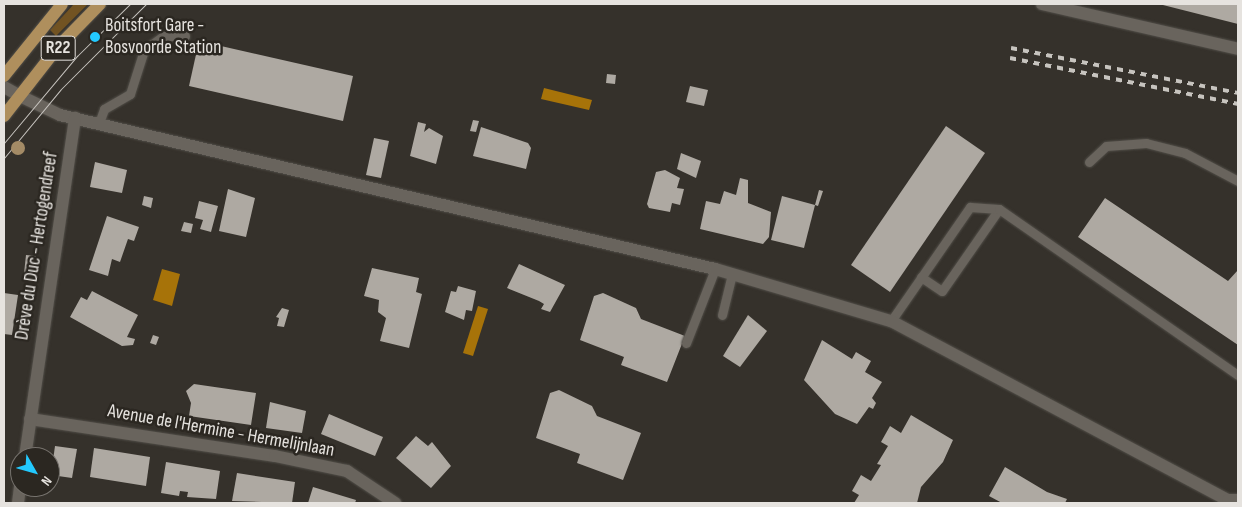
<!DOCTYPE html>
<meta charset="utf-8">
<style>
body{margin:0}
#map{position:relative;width:1242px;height:507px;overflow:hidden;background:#35312b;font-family:"Sofia Sans Condensed",sans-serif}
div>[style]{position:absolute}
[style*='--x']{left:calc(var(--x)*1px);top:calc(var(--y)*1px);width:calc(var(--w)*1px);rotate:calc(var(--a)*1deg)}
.green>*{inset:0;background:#725322}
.water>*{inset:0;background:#a77309}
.building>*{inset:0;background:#aea9a2}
.roads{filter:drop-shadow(0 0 1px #514e48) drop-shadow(0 0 1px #514e48)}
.service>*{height:9px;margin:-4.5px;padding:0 4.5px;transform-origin:4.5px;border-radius:4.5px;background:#69645d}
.minor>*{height:12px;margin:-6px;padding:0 6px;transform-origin:6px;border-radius:6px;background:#69645d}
.tertiary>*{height:12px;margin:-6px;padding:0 6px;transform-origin:6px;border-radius:6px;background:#69645d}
.primary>*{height:12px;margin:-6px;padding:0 6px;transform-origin:6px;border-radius:6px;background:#af8f5d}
.tram>*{height:1px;margin:-0.5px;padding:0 0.5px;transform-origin:0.5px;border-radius:0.5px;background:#c7c4bf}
.rail>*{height:4px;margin-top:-2px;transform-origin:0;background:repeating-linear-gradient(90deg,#c7c4bf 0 6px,transparent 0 12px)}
.trees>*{width:14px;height:14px;margin:-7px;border-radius:50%;background:#a48b66}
.dots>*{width:14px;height:14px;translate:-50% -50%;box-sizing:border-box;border:2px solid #2b2721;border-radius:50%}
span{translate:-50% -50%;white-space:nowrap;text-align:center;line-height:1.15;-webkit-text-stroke:5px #2b2721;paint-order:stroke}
.shield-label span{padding:1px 4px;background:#2b2721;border:1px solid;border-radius:4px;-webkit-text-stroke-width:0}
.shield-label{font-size:18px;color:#e6e3df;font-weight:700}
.poi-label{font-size:19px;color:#e6e3df}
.left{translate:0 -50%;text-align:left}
.street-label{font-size:19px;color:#e6e3df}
.frame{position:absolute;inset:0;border:5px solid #e6e3df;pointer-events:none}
.north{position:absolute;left:10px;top:447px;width:50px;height:50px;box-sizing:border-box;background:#2b2721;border:1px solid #76726d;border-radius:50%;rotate:128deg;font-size:14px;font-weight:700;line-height:20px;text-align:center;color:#e6e3df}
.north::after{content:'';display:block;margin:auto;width:18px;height:22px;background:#23c9fe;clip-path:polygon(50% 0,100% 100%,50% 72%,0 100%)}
</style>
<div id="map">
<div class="green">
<i style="clip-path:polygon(74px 4px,88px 4px,56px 36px,50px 30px)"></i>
</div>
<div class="water">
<i style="clip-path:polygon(544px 88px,592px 100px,589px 110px,541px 99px)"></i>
<i style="clip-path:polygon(162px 269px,180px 274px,172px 306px,153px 300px)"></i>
<i style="clip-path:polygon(478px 306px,488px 309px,473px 356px,463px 353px)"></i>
</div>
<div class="building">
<i style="clip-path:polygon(1160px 4px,1238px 4px,1238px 24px,1159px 4px)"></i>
<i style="clip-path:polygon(199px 41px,353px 76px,343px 121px,189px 86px)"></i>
<i style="clip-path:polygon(607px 74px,616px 75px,615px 84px,606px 83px)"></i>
<i style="clip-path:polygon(690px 86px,708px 90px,704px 106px,686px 102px)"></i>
<i style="clip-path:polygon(473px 120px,479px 121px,476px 132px,470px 131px)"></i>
<i style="clip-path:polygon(418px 122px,426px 124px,424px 132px,429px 128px,443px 136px,436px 164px,410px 156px)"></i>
<i style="clip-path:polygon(946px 126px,985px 153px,890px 292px,851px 265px)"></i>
<i style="clip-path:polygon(481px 127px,528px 143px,531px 148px,526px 169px,473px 156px)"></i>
<i style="clip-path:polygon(374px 138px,389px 141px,381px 178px,366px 175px)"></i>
<i style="clip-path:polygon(681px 153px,701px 161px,696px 178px,677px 169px)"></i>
<i style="clip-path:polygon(95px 162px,127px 170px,122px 193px,90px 187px)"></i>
<i style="clip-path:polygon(665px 170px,680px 178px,677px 188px,684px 189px,680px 205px,672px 203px,670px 212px,649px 208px,647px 204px,656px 172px)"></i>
<i style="clip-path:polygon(740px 178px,748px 180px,748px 203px,771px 212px,769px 237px,763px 244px,700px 229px,706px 201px,720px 204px,724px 191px,736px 195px)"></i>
<i style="clip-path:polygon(228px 189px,255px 198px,246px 237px,219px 231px)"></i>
<i style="clip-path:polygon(819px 190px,823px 191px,818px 206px,815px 205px)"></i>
<i style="clip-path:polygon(144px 196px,153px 198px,151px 208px,142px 205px)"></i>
<i style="clip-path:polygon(782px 196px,815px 205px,804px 248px,771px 240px)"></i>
<i style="clip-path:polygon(1105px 198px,1228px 281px,1238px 270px,1238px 345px,1078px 237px)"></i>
<i style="clip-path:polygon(199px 201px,218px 206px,211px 232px,200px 229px,203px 220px,195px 218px)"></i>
<i style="clip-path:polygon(107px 216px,139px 227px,134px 241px,128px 239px,120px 262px,112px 259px,108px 276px,89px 270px)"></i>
<i style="clip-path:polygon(184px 222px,193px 224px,191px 233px,181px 231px)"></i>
<i style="clip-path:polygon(26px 255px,36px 256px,34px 275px,24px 274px)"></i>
<i style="clip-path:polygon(519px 264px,565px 285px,550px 312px,541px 309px,544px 304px,539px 301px,507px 288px)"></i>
<i style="clip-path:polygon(372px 268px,419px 278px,416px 292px,422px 294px,409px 348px,380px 341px,386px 318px,378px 312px,379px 300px,364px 296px)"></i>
<i style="clip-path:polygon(458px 286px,476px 291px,472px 311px,466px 310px,464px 320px,445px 312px,451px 291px,456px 292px)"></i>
<i style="clip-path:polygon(92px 291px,138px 315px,127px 337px,135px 339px,133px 345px,122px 346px,70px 317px,81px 297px,87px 300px)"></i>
<i style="clip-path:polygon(4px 293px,18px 295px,12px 335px,4px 334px)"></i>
<i style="clip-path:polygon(603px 293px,636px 308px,641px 319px,685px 336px,667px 382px,621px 365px,624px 357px,580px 340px,594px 296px)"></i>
<i style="clip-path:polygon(282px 308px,289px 310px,284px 327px,277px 326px,279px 318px,276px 317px)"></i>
<i style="clip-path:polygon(748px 315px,767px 331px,740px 367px,723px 356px)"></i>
<i style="clip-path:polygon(153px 335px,159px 337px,156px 345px,150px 343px)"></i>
<i style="clip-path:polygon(822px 340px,852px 359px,856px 352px,871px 361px,865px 372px,882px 382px,872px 398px,876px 403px,873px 409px,869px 407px,857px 424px,835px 414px,804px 380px)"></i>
<i style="clip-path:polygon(194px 384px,256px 393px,251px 425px,189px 416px,191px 403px,186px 391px)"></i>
<i style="clip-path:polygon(559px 390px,592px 406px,597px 416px,641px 433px,623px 480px,577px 463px,580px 454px,536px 438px,550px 393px)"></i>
<i style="clip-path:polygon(270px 402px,306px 411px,302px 433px,266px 428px)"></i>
<i style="clip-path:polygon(329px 414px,383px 437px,375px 456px,321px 434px)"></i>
<i style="clip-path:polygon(911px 415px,953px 440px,943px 462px,921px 487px,917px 503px,854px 503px,859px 495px,852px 491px,861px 475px,871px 481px,881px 465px,877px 464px,888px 446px,881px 442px,890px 426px,901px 433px)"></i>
<i style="clip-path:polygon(416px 436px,428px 446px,432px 442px,451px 466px,431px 488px,396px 458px)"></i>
<i style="clip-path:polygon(55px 446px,77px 449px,72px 478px,51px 475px)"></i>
<i style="clip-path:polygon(94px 448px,150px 457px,146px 486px,90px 477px)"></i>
<i style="clip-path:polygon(166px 462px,220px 471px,216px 499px,187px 497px,188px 492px,180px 491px,179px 496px,161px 493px)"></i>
<i style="clip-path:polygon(1005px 467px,1047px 492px,1067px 499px,1065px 503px,1002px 503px,989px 496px)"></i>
<i style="clip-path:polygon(237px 473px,295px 482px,292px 503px,232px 501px)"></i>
<i style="clip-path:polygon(313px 487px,356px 500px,355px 503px,308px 503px)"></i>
</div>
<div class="roads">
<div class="service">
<i style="--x:99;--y:123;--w:15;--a:-70"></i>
<i style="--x:104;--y:109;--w:30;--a:-30"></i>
<i style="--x:130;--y:94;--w:46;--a:-72.3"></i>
<i style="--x:144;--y:50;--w:24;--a:-36"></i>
<i style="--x:163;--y:36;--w:22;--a:0"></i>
<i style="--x:1089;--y:162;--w:23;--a:-43"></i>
<i style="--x:1106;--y:146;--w:40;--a:-4.3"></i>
<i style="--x:1146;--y:143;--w:40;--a:14.4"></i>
<i style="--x:1185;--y:153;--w:60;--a:27.8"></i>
<i style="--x:921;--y:277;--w:25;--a:34"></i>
<i style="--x:942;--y:291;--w:100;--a:-55.2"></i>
<i style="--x:722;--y:315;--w:42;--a:-76.3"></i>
<i style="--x:891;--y:321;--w:139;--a:-55.3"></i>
<i style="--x:970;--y:207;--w:29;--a:4"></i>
<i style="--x:999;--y:209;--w:291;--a:34.8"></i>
<i style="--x:686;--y:343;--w:79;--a:-68.6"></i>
</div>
<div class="minor">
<i style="--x:1042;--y:4;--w:201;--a:12.9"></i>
<i style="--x:20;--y:96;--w:44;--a:25.4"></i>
<i style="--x:60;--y:115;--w:673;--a:13.23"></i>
<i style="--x:715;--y:269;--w:184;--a:16.5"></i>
<i style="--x:891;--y:321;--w:382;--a:28"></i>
<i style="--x:1228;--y:500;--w:10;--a:0"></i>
<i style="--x:30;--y:419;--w:248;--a:8.6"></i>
<i style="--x:275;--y:456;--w:74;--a:11.8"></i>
<i style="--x:347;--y:471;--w:58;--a:33.7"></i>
<i style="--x:25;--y:457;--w:343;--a:-81.6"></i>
<i style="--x:18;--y:503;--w:16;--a:-83"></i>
</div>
<div class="tertiary">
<i style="--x:4;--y:87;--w:18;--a:29"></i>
</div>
<div class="primary">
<i style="--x:4;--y:76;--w:92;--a:-51.1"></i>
<i style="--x:4;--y:116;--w:88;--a:-52"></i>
<i style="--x:58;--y:47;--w:60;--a:-45.7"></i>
</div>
</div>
<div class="tram">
<i style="--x:4;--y:143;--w:114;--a:-50"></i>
<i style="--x:77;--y:56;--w:74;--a:-44.5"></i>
<i style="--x:4;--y:158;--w:89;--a:-50.4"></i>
<i style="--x:61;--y:89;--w:120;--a:-45"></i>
</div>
<div class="rail">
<i style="--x:1011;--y:48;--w:231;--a:11.2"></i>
<i style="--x:1010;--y:58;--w:233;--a:11.4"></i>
</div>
<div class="trees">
<i style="left:18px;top:148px"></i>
</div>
<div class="dots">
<i style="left:95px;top:37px;background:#23c9fe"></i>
</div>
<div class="shield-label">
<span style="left:58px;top:48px">R22</span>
</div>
<div class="poi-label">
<span class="left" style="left:105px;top:37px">Boitsfort Gare -<br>Bosvoorde Station</span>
</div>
<div class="street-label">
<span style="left:37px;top:246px;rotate:-81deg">Drève du Duc - Hertogendreef</span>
<span style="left:221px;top:431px;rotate:10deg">Avenue de l'Hermine - Hermelijnlaan</span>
</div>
<div class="frame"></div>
<div class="north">N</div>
</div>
